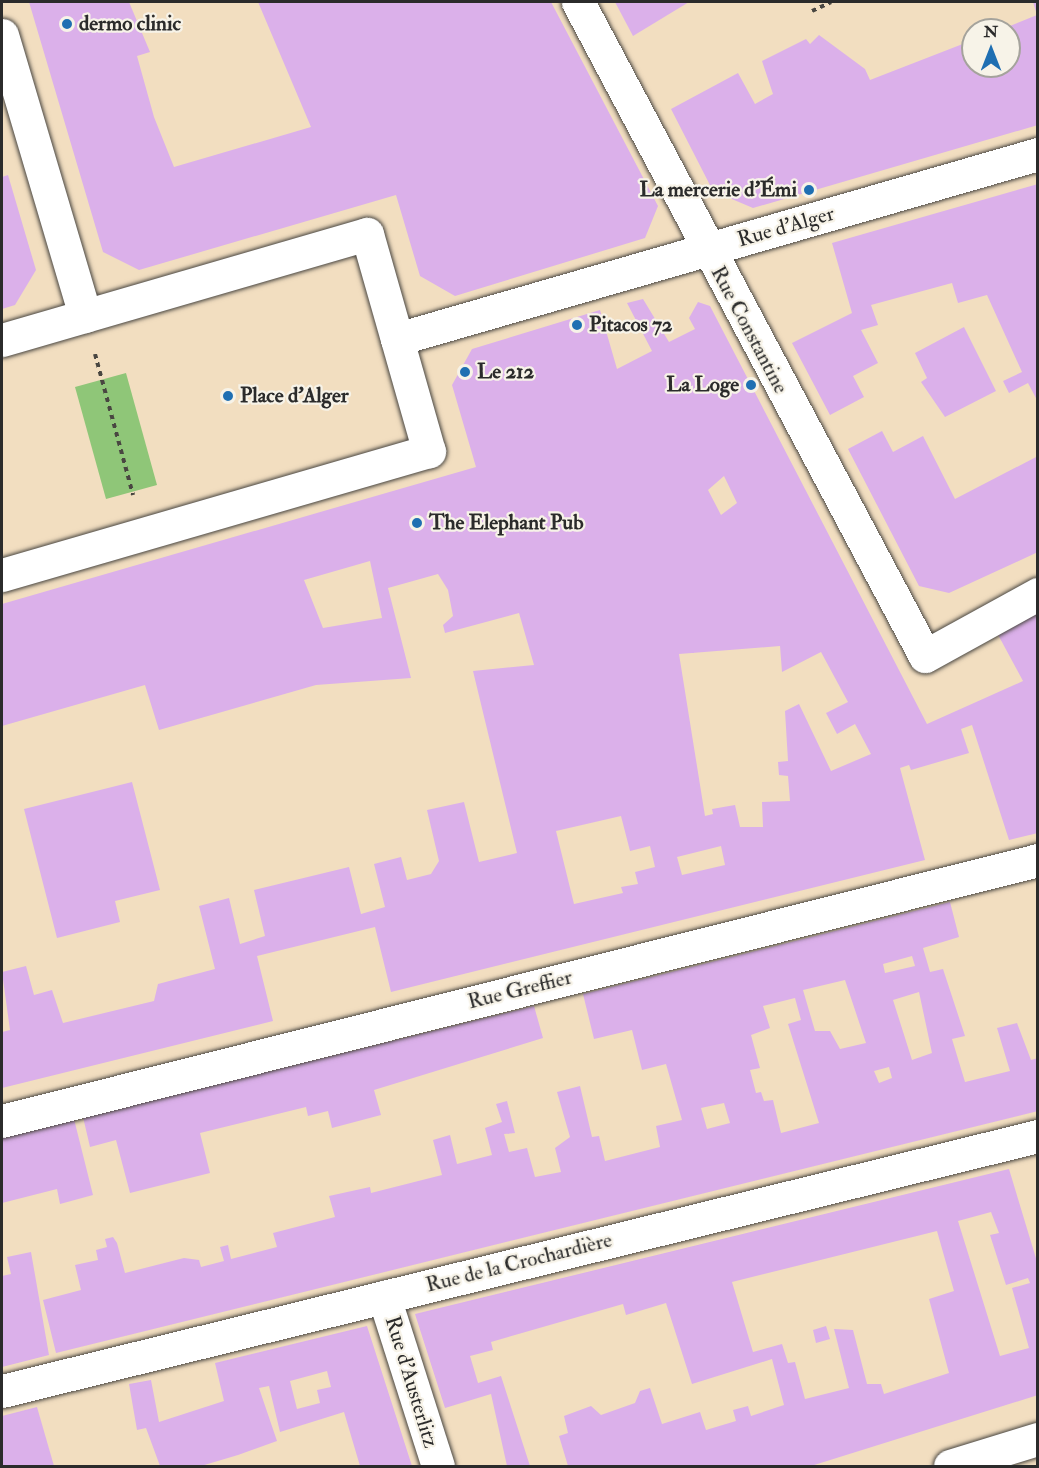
<!DOCTYPE html>
<meta charset="utf-8">
<style>
body{margin:0}
#map{position:relative;width:1039px;height:1468px;overflow:hidden;background:#f2dec0;font-family:"IM FELL Double Pica",serif}
div>[style]{position:absolute}
[style*='--x']{left:calc(var(--x)*1px);top:calc(var(--y)*1px);width:calc(var(--w)*1px);rotate:calc(var(--a)*1deg)}
.green>*{inset:0;background:#8fc678}
.building>*{inset:0;background:#dbb0ea}
.path>*{height:4px;margin-top:-2px;transform-origin:0;background:repeating-linear-gradient(90deg,#494641 0 4.5px,transparent 0 9px)}
.roads{filter:drop-shadow(0 0 2px #494641) drop-shadow(0 0 2px #494641)}
.minor>*{height:33px;margin:-16.5px;padding:0 16.5px;transform-origin:16.5px;border-radius:16.5px;background:#fff}
.dots>*{width:16px;height:16px;translate:-50% -50%;box-sizing:border-box;border:3px solid #f7f3e8;border-radius:50%}
span{translate:-50% -50%;white-space:nowrap;text-align:center;line-height:1.15;-webkit-text-stroke:4.5px #f7f3e8;paint-order:stroke}
.poi-label{font-size:21px;color:#2b2b2b;font-weight:700}
.left{translate:0 -50%;text-align:left}
.right{translate:-100% -50%;text-align:right}
.street-label{font-size:21px;color:#2b2b2b}
.frame{position:absolute;inset:0;border:3px solid #2b2b2b;pointer-events:none}
.north{position:absolute;left:961px;top:18px;width:60px;height:60px;box-sizing:border-box;background:#f7f3e8;border:2px solid #a5a39c;border-radius:50%;rotate:0deg;font-size:16px;font-weight:700;line-height:24px;text-align:center;color:#2b2b2b}
.north::after{content:'';display:block;margin:auto;width:21px;height:27px;background:#1f6fb2;clip-path:polygon(50% 0,100% 100%,50% 72%,0 100%)}
</style>
<div id="map">
<div class="green">
<i style="clip-path:polygon(126px 373px,157px 485px,106px 499px,75px 387px)"></i>
</div>
<div class="building">
<i style="clip-path:polygon(29px 2px,129px 2px,150px 52px,137px 56px,154px 117px,174px 167px,311px 127px,258px 2px,551px 2px,658px 206px,645px 238px,455px 296px,420px 276px,396px 195px,139px 270px,103px 252px)"></i>
<i style="clip-path:polygon(615px 2px,689px 2px,633px 36px)"></i>
<i style="clip-path:polygon(1033px 2px,1038px 2px,1038px 125px,753px 208px,713px 191px,671px 109px,738px 73px,755px 104px,773px 94px,762px 61px,806px 39px,810px 44px,819px 35px,865px 69px,870px 80px,973px 40px,973px 66px,1009px 66px,1009px 30px,1000px 30px,1037px 15px)"></i>
<i style="clip-path:polygon(8px 175px,36px 270px,15px 305px,2px 309px,2px 177px)"></i>
<i style="clip-path:polygon(1038px 184px,1038px 402px,1028px 383px,1009px 393px,1003px 381px,1022px 372px,987px 295px,958px 303px,952px 283px,871px 305px,878px 325px,861px 330px,878px 363px,853px 376px,864px 397px,830px 415px,792px 343px,852px 313px,832px 243px)"></i>
<i style="clip-path:polygon(evenodd,643px 299px,669px 342px,695px 329px,689px 318px,698px 302px,710px 306px,927px 724px,1023px 681px,996px 631px,1038px 608px,1038px 833px,1009px 840px,972px 725px,961px 729px,969px 753px,911px 770px,909px 765px,900px 768px,925px 860px,391px 992px,375px 927px,257px 956px,273px 1021px,2px 1088px,2px 1032px,10px 1030px,2px 972px,26px 966px,34px 995px,52px 990px,63px 1023px,154px 1001px,158px 984px,215px 969px,199px 906px,229px 898px,240px 944px,265px 936px,254px 890px,349px 867px,361px 914px,385px 907px,374px 864px,401px 857px,407px 880px,431px 874px,439px 861px,427px 810px,464px 802px,479px 862px,517px 853px,473px 671px,534px 665px,519px 613px,445px 633px,443px 625px,453px 616px,448px 590px,438px 574px,388px 588px,411px 678px,316px 685px,159px 730px,145px 685px,2px 726px,2px 604px,476px 467px,452px 385px,472px 349px,600px 310px,617px 369px,652px 351px,627px 303px,643px 299px,724px 476px,737px 503px,721px 515px,708px 490px,724px 476px,643px 299px,370px 561px,382px 618px,323px 628px,304px 580px,370px 561px,643px 299px,780px 646px,782px 672px,821px 652px,848px 702px,826px 713px,837px 734px,855px 724px,871px 754px,831px 771px,799px 704px,785px 711px,788px 761px,778px 762px,779px 775px,788px 776px,790px 801px,762px 802px,763px 827px,740px 827px,735px 805px,712px 809px,713px 814px,705px 816px,679px 654px,780px 646px,643px 299px,621px 816px,630px 851px,650px 846px,655px 867px,635px 872px,638px 884px,621px 887px,623px 893px,574px 904px,556px 831px,621px 816px,643px 299px,721px 846px,725px 865px,682px 875px,677px 857px,721px 846px)"></i>
<i style="clip-path:polygon(964px 327px,996px 391px,945px 417px,921px 382px,927px 378px,915px 353px)"></i>
<i style="clip-path:polygon(882px 431px,893px 452px,923px 436px,955px 499px,1038px 456px,1038px 552px,949px 593px,919px 586px,848px 449px)"></i>
<i style="clip-path:polygon(132px 782px,160px 890px,115px 901px,120px 922px,57px 938px,24px 809px)"></i>
<i style="clip-path:polygon(evenodd,950px 902px,959px 937px,923px 948px,930px 972px,943px 969px,965px 1036px,952px 1039px,965px 1082px,1010px 1071px,997px 1028px,1017px 1023px,1031px 1060px,1038px 1058px,1038px 1111px,56px 1353px,43px 1300px,81px 1290px,75px 1265px,98px 1260px,96px 1250px,107px 1247px,105px 1239px,113px 1237px,117px 1243px,125px 1273px,184px 1258px,199px 1260px,201px 1267px,224px 1261px,220px 1247px,228px 1245px,231px 1259px,277px 1247px,273px 1233px,335px 1217px,329px 1196px,370px 1187px,371px 1193px,442px 1175px,433px 1140px,450px 1135px,457px 1164px,492px 1155px,485px 1128px,502px 1122px,496px 1104px,507px 1101px,515px 1133px,504px 1134px,509px 1152px,527px 1148px,535px 1177px,561px 1172px,555px 1148px,570px 1137px,557px 1092px,580px 1086px,592px 1137px,599px 1136px,605px 1161px,660px 1147px,656px 1126px,682px 1120px,666px 1064px,642px 1070px,632px 1030px,594px 1039px,583px 994px,950px 902px,912px 956px,915px 966px,885px 973px,883px 964px,912px 956px,950px 902px,845px 980px,866px 1043px,840px 1049px,830px 1031px,815px 1031px,803px 990px,845px 980px,950px 902px,919px 992px,932px 1053px,912px 1060px,893px 1000px,919px 992px,950px 902px,795px 998px,801px 1020px,788px 1024px,819px 1123px,781px 1133px,773px 1100px,764px 1101px,761px 1092px,756px 1093px,750px 1070px,760px 1068px,751px 1035px,770px 1028px,763px 1006px,795px 998px,950px 902px,889px 1067px,892px 1078px,879px 1083px,874px 1071px,889px 1067px,950px 902px,724px 1103px,730px 1123px,707px 1129px,701px 1108px,724px 1103px)"></i>
<i style="clip-path:polygon(534px 1006px,543px 1038px,374px 1090px,381px 1115px,332px 1128px,328px 1111px,308px 1116px,306px 1107px,200px 1133px,210px 1173px,130px 1193px,116px 1140px,90px 1147px,83px 1117px)"></i>
<i style="clip-path:polygon(74px 1119px,93px 1195px,60px 1204px,57px 1189px,2px 1203px,2px 1137px)"></i>
<i style="clip-path:polygon(evenodd,1009px 1169px,1038px 1265px,1038px 1395px,811px 1466px,568px 1466px,559px 1436px,568px 1433px,564px 1416px,591px 1406px,601px 1415px,635px 1403px,640px 1391px,650px 1388px,662px 1424px,700px 1412px,706px 1430px,736px 1421px,733px 1410px,748px 1406px,751px 1416px,784px 1405px,772px 1359px,692px 1384px,666px 1303px,626px 1315px,623px 1304px,491px 1342px,493px 1350px,470px 1356px,478px 1383px,501px 1376px,530px 1466px,507px 1466px,491px 1394px,445px 1408px,415px 1314px,1009px 1169px,991px 1212px,999px 1233px,990px 1235px,1006px 1285px,1028px 1278px,1030px 1283px,1012px 1288px,1029px 1348px,1000px 1356px,958px 1221px,991px 1212px,1009px 1169px,937px 1231px,954px 1291px,929px 1299px,949px 1373px,884px 1394px,881px 1384px,867px 1384px,853px 1330px,834px 1329px,849px 1388px,805px 1399px,795px 1362px,788px 1363px,782px 1344px,753px 1352px,732px 1282px,937px 1231px)"></i>
<i style="clip-path:polygon(31px 1252px,49px 1355px,2px 1367px,2px 1276px,11px 1274px,7px 1257px)"></i>
<i style="clip-path:polygon(evenodd,367px 1326px,412px 1466px,360px 1466px,344px 1412px,280px 1432px,269px 1386px,259px 1388px,277px 1441px,238px 1455px,201px 1466px,160px 1466px,146px 1428px,137px 1430px,129px 1384px,151px 1380px,159px 1422px,224px 1401px,215px 1363px,367px 1326px,327px 1371px,331px 1387px,317px 1390px,320px 1403px,297px 1409px,290px 1381px,327px 1371px)"></i>
<i style="clip-path:polygon(826px 1326px,830px 1339px,816px 1343px,813px 1330px)"></i>
<i style="clip-path:polygon(37px 1407px,54px 1466px,2px 1466px,2px 1416px)"></i>
</div>
<div class="path">
<i style="--x:812;--y:11;--w:21;--a:-25"></i>
<i style="--x:95;--y:354;--w:146;--a:74.9"></i>
</div>
<div class="roads">
<div class="minor">
<i style="--x:578;--y:2;--w:740;--a:62.05"></i>
<i style="--x:925;--y:656;--w:129;--a:-28.8"></i>
<i style="--x:2;--y:35;--w:293;--a:73.5"></i>
<i style="--x:397;--y:339;--w:667;--a:-16.1"></i>
<i style="--x:2;--y:340;--w:380;--a:-16.2"></i>
<i style="--x:367;--y:234;--w:226;--a:74.1"></i>
<i style="--x:429;--y:451;--w:445;--a:163.8"></i>
<i style="--x:2;--y:1121;--w:1068;--a:-14.14"></i>
<i style="--x:384;--y:1297;--w:177;--a:72.3"></i>
<i style="--x:2;--y:1391;--w:1067;--a:-13.83"></i>
<i style="--x:950;--y:1466;--w:92;--a:-17.1"></i>
</div>
</div>
<div class="dots">
<i style="left:67px;top:24px;background:#1f6fb2"></i>
<i style="left:809px;top:190px;background:#1f6fb2"></i>
<i style="left:577px;top:325px;background:#1f6fb2"></i>
<i style="left:465px;top:372px;background:#1f6fb2"></i>
<i style="left:751px;top:385px;background:#1f6fb2"></i>
<i style="left:228px;top:396px;background:#1f6fb2"></i>
<i style="left:417px;top:523px;background:#1f6fb2"></i>
</div>
<div class="poi-label">
<span class="left" style="left:79px;top:24px">dermo clinic</span>
<span class="right" style="left:797px;top:190px">La mercerie d'Émi</span>
<span class="left" style="left:589px;top:325px">Pitacos 72</span>
<span class="left" style="left:477px;top:372px">Le 212</span>
<span class="right" style="left:739px;top:385px">La Loge</span>
<span class="left" style="left:240px;top:396px">Place d'Alger</span>
<span class="left" style="left:429px;top:523px">The Elephant Pub</span>
</div>
<div class="street-label">
<span style="left:786px;top:227px;rotate:-16deg">Rue d'Alger</span>
<span style="left:749px;top:330px;rotate:62deg">Rue Constantine</span>
<span style="left:520px;top:990px;rotate:-14deg">Rue Greffier</span>
<span style="left:519px;top:1263px;rotate:-14deg">Rue de la Crochardière</span>
<span style="left:411px;top:1382px;rotate:73deg">Rue d'Austerlitz</span>
</div>
<div class="frame"></div>
<div class="north">N</div>
</div>
